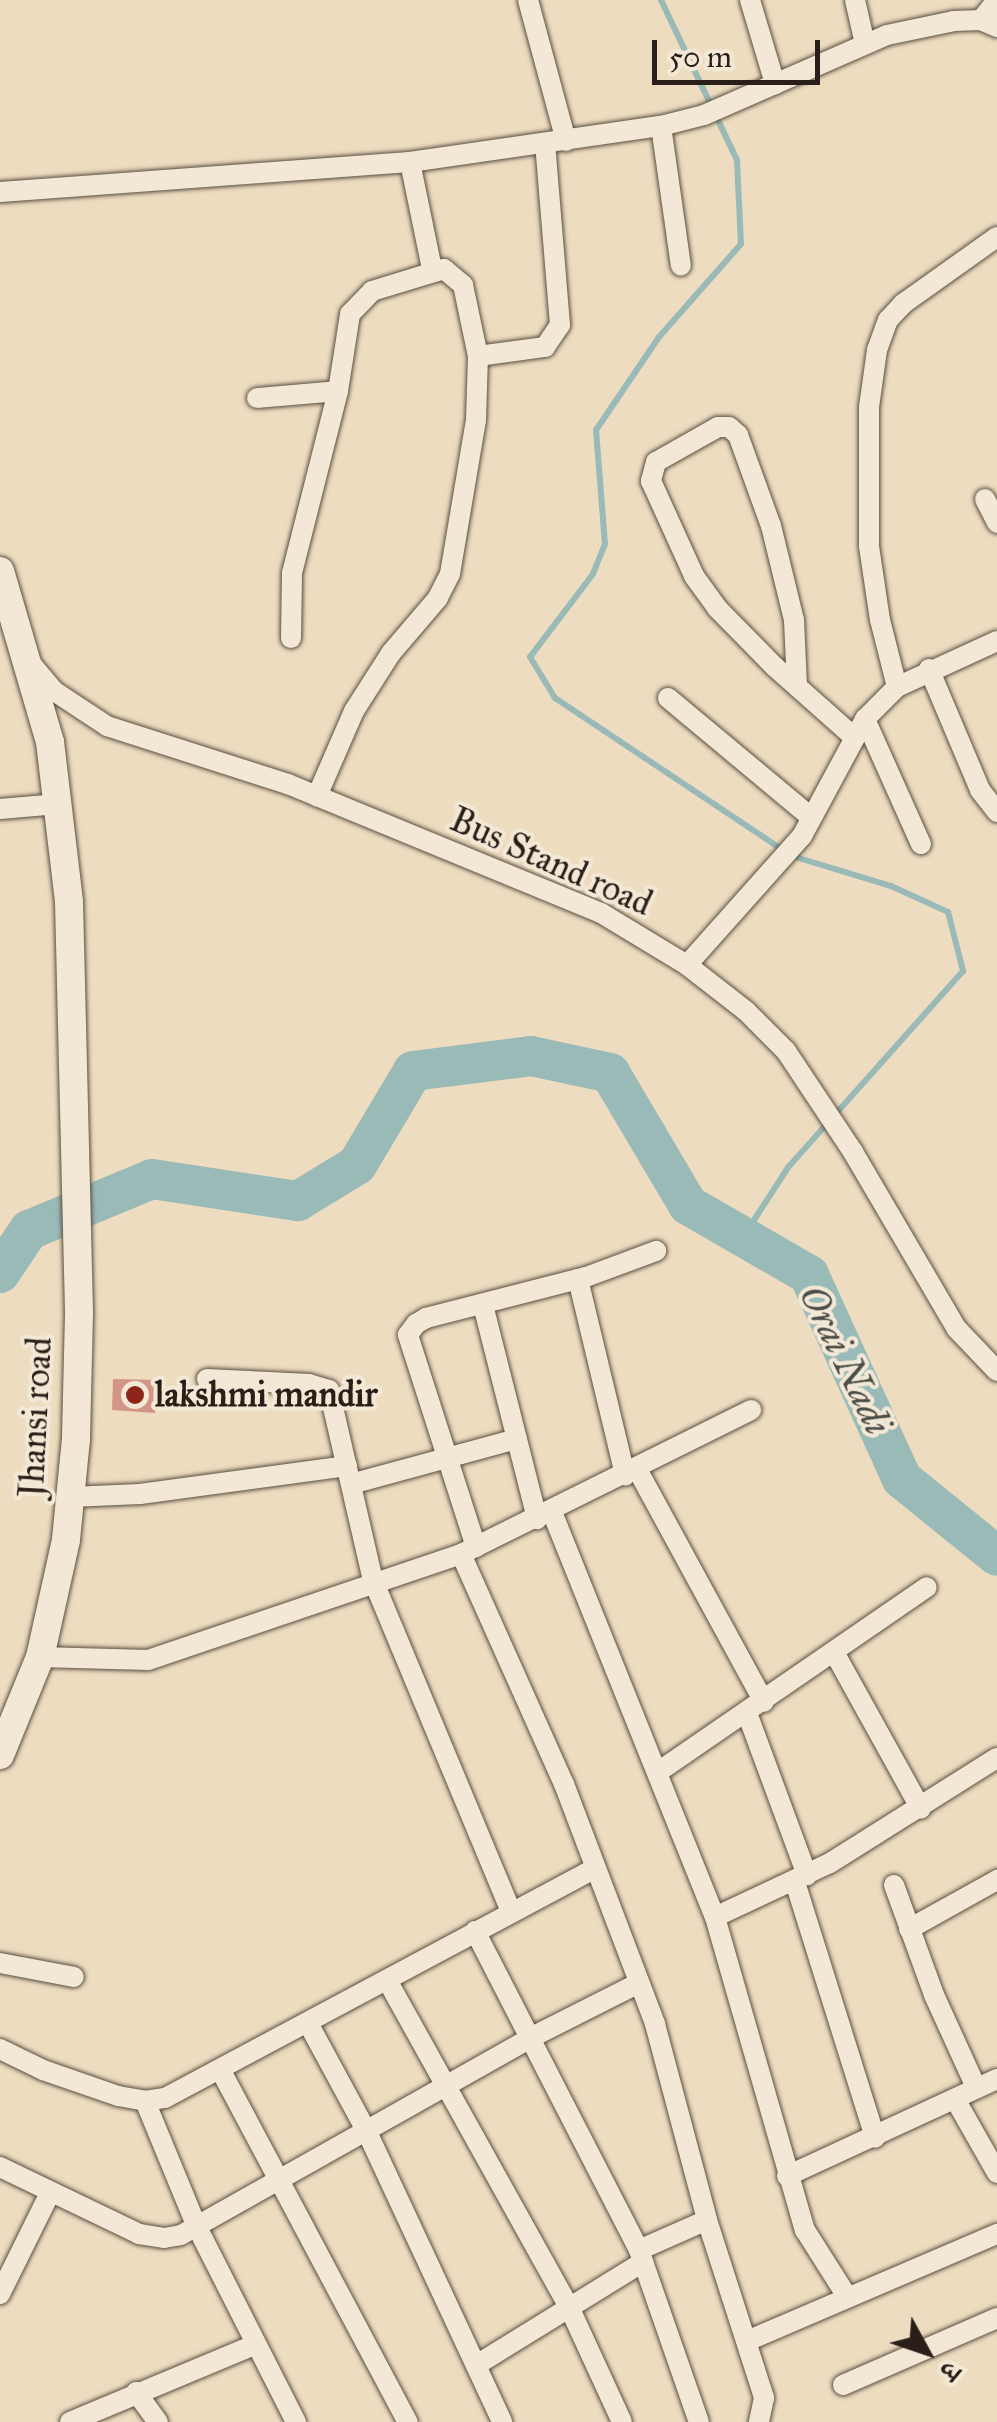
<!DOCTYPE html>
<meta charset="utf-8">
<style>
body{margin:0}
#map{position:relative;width:997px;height:2422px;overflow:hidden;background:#eddcbf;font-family:"IM FELL Great Primer","Noto Serif Devanagari",serif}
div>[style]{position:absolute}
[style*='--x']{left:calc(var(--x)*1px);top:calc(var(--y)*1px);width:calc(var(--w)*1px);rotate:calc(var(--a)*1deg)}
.stream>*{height:6px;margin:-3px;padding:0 3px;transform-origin:3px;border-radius:3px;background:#9abab7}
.river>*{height:40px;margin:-20px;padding:0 20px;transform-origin:20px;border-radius:20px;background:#9abab7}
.building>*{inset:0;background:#d29586}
.roads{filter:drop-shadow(0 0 2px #5a4e42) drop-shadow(0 0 2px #5a4e42)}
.street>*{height:20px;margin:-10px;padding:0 10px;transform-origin:10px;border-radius:10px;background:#f3e8d5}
.secondary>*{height:28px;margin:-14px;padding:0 14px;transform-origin:14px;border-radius:14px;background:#f3e8d5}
.dots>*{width:28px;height:28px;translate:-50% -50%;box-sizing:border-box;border:5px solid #f3e8d5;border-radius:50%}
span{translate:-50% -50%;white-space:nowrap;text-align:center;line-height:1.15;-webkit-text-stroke:8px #f3e8d5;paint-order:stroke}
.street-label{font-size:35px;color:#291f18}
.poi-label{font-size:35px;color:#291f18;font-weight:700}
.left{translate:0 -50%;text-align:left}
.water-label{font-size:38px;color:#4b4e48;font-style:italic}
.north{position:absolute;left:877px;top:2302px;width:100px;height:100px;-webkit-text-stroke:8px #f3e8d5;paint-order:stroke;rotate:130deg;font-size:28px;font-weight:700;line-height:40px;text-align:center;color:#291f18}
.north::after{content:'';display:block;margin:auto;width:35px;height:45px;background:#291f18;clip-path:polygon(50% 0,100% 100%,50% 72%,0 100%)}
.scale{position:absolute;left:652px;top:40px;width:168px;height:45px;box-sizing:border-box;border:5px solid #291f18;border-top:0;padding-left:12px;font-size:30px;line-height:35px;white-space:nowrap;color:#291f18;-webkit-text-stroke:8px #f3e8d5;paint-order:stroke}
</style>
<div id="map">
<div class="stream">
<i style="--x:661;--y:0;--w:177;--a:64.6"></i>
<i style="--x:737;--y:160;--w:84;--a:87.3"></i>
<i style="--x:741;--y:244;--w:124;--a:131.4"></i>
<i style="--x:659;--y:337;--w:112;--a:124.1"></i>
<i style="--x:596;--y:430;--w:114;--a:85.5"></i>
<i style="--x:605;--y:544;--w:32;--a:112"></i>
<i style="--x:593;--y:574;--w:104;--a:127.2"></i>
<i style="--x:530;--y:657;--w:48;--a:58.6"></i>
<i style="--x:555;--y:698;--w:285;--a:33.7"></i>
<i style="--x:792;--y:856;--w:103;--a:16.9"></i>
<i style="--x:891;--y:886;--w:63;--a:24.5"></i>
<i style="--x:948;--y:912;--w:61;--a:75.7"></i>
<i style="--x:963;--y:971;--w:261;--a:131.7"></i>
<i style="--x:789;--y:1166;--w:85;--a:122.9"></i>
</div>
<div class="river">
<i style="--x:0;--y:1273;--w:52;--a:-56"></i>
<i style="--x:29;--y:1230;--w:133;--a:-22.5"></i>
<i style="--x:152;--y:1179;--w:148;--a:8.6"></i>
<i style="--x:298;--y:1201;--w:69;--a:-31.4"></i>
<i style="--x:357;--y:1165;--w:109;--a:-59.2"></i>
<i style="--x:413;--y:1071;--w:119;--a:-7.2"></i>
<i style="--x:531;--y:1056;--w:81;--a:12.1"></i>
<i style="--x:610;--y:1073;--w:153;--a:59.4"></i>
<i style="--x:688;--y:1205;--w:140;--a:30"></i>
<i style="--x:809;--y:1275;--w:224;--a:65.5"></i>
<i style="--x:902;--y:1479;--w:122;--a:39"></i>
</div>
<div class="building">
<i style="clip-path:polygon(113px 1379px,159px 1380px,155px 1413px,112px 1410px)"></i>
</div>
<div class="roads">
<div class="street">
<i style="--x:528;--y:0;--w:146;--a:74.9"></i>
<i style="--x:750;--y:0;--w:88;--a:73.4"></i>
<i style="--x:855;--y:0;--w:45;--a:77.2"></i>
<i style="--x:981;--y:20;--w:26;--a:-51"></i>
<i style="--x:661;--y:126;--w:141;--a:81.9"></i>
<i style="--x:410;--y:162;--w:109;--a:78.4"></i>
<i style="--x:0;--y:192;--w:411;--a:-4.2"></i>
<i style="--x:410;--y:162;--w:254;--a:-8.2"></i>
<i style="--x:661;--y:126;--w:44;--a:-14.3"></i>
<i style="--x:704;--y:115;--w:200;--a:-23.6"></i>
<i style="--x:887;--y:35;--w:68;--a:-11.8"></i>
<i style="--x:954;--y:21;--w:27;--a:-2"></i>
<i style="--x:981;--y:20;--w:17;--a:24"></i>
<i style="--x:478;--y:356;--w:68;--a:-7.7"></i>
<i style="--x:545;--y:347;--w:27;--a:-56"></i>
<i style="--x:560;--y:325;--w:182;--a:-94.7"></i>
<i style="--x:257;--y:398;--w:81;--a:-4.9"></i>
<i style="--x:985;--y:499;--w:27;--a:63"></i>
<i style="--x:291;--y:638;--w:65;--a:-89.1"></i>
<i style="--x:292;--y:573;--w:188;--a:-75.8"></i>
<i style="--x:338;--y:391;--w:78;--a:-81.1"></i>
<i style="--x:350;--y:314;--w:32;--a:-46"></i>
<i style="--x:372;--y:291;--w:75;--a:-17"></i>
<i style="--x:444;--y:269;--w:25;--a:40"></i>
<i style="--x:463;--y:285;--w:73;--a:78.1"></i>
<i style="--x:478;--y:356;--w:64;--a:91.8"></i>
<i style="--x:476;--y:420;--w:156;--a:99.6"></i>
<i style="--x:450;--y:574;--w:27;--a:117"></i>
<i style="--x:438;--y:598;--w:72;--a:130.5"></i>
<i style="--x:391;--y:653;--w:69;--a:122.5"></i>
<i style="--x:354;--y:711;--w:93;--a:113.5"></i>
<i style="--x:32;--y:665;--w:34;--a:50"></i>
<i style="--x:54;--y:691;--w:64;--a:33.4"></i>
<i style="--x:107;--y:726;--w:190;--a:17.8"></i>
<i style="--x:288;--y:784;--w:339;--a:22.4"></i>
<i style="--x:601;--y:913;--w:100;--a:31.2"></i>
<i style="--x:687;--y:965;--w:75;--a:37.9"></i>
<i style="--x:746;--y:1011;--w:57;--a:45"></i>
<i style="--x:786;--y:1051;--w:121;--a:56.4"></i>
<i style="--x:853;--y:1152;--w:205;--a:59.6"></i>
<i style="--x:957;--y:1329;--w:58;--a:46.4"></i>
<i style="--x:929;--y:669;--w:131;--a:67.1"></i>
<i style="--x:980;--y:790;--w:28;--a:52"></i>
<i style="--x:797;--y:686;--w:66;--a:-92.6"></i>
<i style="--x:794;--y:620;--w:97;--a:-103.7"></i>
<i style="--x:771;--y:526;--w:97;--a:-109.9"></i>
<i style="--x:738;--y:435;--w:12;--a:-138"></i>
<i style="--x:729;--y:427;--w:11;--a:180"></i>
<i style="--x:718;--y:427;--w:71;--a:150.6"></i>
<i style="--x:656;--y:462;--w:20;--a:105"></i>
<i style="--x:651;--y:481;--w:104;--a:65.6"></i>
<i style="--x:694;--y:576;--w:39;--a:54"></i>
<i style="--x:717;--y:608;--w:83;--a:45.5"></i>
<i style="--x:775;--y:667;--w:107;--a:41.6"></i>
<i style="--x:897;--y:687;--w:69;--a:-104.2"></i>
<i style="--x:880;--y:620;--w:75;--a:-98.5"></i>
<i style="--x:869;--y:546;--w:139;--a:-90"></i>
<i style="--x:869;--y:407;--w:58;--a:-82"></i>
<i style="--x:877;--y:350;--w:32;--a:-70"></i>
<i style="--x:888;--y:320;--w:23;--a:-47"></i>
<i style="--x:904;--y:303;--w:114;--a:-35.4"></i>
<i style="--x:668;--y:698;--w:187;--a:39.8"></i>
<i style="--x:865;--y:719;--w:137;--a:65.9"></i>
<i style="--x:0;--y:809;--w:58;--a:-4.9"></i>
<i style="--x:687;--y:965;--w:173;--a:-48.3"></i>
<i style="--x:802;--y:836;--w:133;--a:-61.7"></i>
<i style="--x:865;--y:719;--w:45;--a:-45"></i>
<i style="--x:897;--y:687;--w:110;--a:-24.7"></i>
<i style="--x:578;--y:1279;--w:202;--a:76.5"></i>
<i style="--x:483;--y:1305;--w:221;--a:75.8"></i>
<i style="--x:207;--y:1379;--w:102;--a:2.8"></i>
<i style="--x:309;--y:1384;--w:21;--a:17"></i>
<i style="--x:329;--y:1390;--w:195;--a:77"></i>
<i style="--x:373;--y:1580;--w:359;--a:67.4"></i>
<i style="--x:637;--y:1469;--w:265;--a:61.4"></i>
<i style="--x:351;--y:1484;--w:172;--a:-15.2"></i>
<i style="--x:70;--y:1497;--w:70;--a:-2.5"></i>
<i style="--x:140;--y:1494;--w:209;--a:-7.7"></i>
<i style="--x:552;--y:1512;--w:437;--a:68.1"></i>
<i style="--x:715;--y:1917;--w:326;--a:74"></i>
<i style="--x:805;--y:2230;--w:80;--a:57.7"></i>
<i style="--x:476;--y:1547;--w:223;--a:-107.8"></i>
<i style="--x:408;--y:1335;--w:14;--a:-54"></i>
<i style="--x:416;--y:1324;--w:12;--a:-31"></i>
<i style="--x:426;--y:1318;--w:165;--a:-14.4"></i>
<i style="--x:586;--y:1277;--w:75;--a:-20.4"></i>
<i style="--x:461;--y:1554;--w:252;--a:65.9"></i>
<i style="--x:564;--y:1784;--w:257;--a:69.2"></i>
<i style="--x:655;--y:2024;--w:203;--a:75.1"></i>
<i style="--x:707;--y:2220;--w:187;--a:72.2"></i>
<i style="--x:764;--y:2398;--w:25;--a:102"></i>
<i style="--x:834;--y:1652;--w:179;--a:61"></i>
<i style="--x:40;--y:1657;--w:108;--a:1.6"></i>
<i style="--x:148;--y:1660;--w:330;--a:-18.7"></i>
<i style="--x:461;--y:1554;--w:324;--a:-26.4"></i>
<i style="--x:747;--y:1713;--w:173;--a:69.7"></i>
<i style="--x:658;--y:1772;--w:326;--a:-34.5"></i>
<i style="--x:795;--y:1882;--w:268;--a:72.6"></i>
<i style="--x:894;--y:1885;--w:117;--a:70"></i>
<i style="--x:934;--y:1995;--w:101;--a:65.5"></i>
<i style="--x:715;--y:1917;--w:127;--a:-25.2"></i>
<i style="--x:830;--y:1863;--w:197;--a:-32.2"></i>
<i style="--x:909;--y:1929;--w:101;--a:-29.1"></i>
<i style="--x:475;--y:1931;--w:359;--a:62.8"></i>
<i style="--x:639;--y:2250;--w:182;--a:70.8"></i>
<i style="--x:0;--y:1963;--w:75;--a:10.7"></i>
<i style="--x:387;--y:1980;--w:376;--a:60.9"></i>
<i style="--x:570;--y:2309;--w:124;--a:65.3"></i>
<i style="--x:308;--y:2023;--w:124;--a:61.6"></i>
<i style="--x:367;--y:2132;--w:320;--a:65"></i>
<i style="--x:0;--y:2049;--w:48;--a:26"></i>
<i style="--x:43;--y:2070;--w:79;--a:19.1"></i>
<i style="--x:118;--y:2096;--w:27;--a:10"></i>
<i style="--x:145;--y:2101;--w:20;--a:-9"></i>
<i style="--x:165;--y:2098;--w:488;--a:-28.1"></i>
<i style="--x:221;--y:2071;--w:398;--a:62"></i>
<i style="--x:955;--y:2099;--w:85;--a:60.4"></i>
<i style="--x:145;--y:2101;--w:136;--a:67.6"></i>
<i style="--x:197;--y:2227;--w:219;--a:63.1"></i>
<i style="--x:0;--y:2167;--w:154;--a:25.7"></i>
<i style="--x:139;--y:2234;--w:25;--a:9"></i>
<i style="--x:164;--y:2238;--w:17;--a:-10"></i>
<i style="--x:181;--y:2235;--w:401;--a:-29.4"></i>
<i style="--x:530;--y:2038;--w:122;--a:-26.8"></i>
<i style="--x:787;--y:2176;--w:231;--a:-24.8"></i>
<i style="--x:639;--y:2250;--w:74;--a:-23.8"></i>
<i style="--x:0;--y:2294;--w:113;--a:-63.7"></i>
<i style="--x:747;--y:2341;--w:272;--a:-23.2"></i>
<i style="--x:478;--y:2364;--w:194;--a:-31.7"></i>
<i style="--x:843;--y:2385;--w:168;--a:-23.5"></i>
<i style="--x:136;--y:2392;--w:37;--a:54"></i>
<i style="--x:70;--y:2422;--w:199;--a:-22.7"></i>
</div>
<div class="secondary">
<i style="--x:0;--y:571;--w:178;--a:73.7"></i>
<i style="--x:50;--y:742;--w:161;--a:83.2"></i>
<i style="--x:69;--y:902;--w:412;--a:88.6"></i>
<i style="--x:79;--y:1314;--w:125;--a:91.4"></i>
<i style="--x:76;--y:1439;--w:101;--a:95.7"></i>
<i style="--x:66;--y:1540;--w:120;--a:102.5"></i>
<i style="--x:40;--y:1657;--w:106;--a:112.2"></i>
</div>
</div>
<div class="dots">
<i style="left:135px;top:1395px;background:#8f2418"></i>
</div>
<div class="street-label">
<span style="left:551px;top:862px;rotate:24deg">Bus Stand road</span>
<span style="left:36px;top:1417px;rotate:-87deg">Jhansi road</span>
</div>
<div class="poi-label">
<span class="left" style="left:155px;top:1395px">lakshmi mandir</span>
</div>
<div class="water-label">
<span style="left:845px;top:1360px;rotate:64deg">Orai Nadi</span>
</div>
<div class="north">उ</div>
<div class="scale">50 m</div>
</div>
